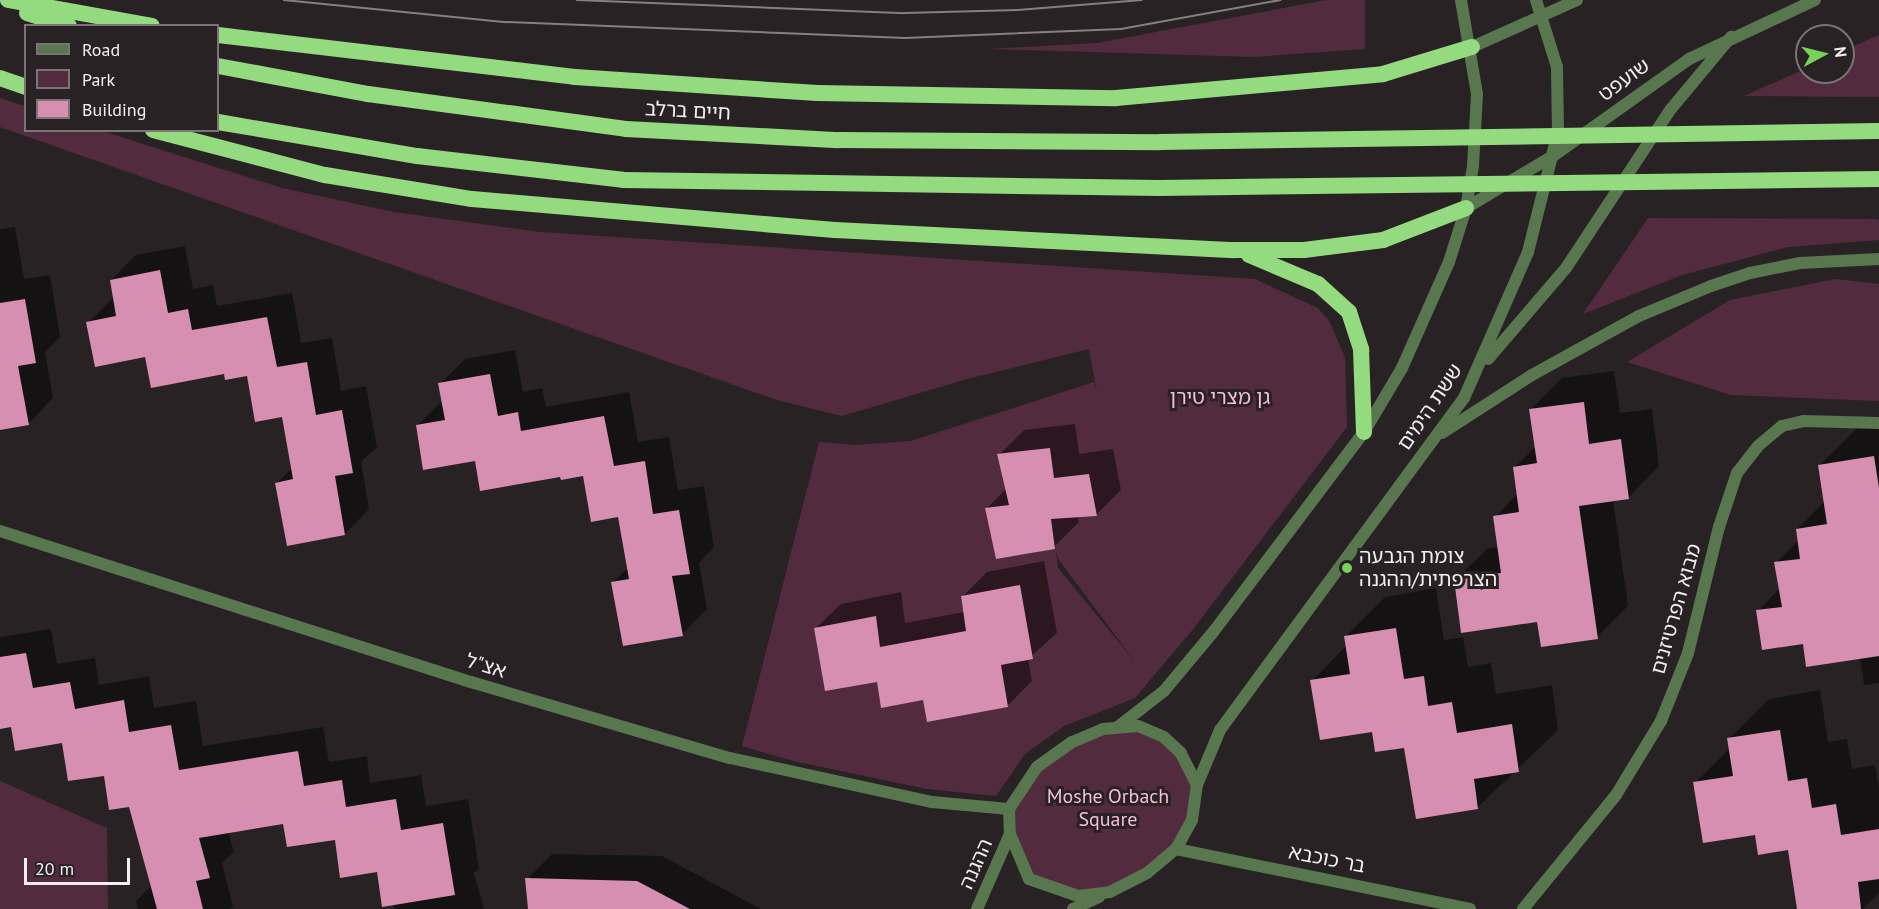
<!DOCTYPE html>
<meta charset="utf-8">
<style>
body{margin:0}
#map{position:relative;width:1879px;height:909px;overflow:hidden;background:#292225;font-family:"PT Sans","Noto Sans Hebrew",sans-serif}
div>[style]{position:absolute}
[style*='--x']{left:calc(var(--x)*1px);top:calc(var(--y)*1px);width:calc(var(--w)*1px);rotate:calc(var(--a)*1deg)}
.green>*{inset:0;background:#532b3f}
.shadow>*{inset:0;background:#0007}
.building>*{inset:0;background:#d68fb1}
.minor>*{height:12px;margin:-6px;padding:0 6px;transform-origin:6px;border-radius:6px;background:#58774f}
.tertiary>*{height:12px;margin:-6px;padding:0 6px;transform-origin:6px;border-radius:6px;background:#58774f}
.trunk>*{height:16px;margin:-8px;padding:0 8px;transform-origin:8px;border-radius:8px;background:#94da7e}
.tram>*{height:1.5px;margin:-0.75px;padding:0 0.75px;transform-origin:0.75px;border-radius:0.75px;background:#867f82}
.trunk-bridge>*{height:16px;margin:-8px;padding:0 8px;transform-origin:8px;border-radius:8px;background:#94da7e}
.dots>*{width:16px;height:16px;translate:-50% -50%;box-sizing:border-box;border:3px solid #292225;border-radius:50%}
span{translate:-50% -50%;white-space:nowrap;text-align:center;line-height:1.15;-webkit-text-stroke:6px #292225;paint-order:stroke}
.street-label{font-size:20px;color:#f3eef0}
.park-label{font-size:20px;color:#f8bdd9}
.poi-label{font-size:20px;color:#f3eef0}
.left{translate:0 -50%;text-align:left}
.legend{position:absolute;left:24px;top:24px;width:195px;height:108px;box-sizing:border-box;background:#292225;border:2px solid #7a7476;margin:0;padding:8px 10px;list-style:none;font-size:18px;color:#f3eef0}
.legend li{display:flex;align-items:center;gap:12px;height:30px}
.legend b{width:30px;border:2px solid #7a7476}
.north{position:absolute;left:1795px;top:24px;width:60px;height:60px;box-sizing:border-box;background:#292225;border:2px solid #7a7476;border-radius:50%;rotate:83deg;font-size:16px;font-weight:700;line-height:24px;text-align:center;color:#f3eef0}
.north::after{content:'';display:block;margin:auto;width:21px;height:27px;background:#77d259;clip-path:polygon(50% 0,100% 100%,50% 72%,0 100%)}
.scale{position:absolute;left:24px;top:858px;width:106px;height:27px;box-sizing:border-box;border:3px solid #f3eef0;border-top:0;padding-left:8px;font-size:18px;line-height:21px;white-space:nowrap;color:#f3eef0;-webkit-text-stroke:4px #292225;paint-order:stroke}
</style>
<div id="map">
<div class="green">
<i style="clip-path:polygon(1326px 0,1365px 0,1365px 49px,1254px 57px,987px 49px,1097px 43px)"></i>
<i style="clip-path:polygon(1879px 35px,1879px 97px,1744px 96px,1807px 68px,1807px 72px,1843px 72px,1843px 51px)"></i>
<i style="clip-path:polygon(evenodd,0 98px,25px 106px,26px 130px,102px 131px,282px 188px,394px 212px,540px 232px,1255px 279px,1318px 308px,1330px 322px,1345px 358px,1347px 427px,1194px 628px,1135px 698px,1064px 726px,1025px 754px,996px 796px,927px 789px,793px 761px,742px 746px,819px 442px,855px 445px,911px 441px,1094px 382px,1097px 393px,1089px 349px,967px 379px,842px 416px,777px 400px,0 127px,0 98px,1050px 448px,1054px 478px,1089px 474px,1097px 516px,1051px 519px,997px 558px,985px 508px,1009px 505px,997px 455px,1050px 448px,0 98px,1056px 552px,1059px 560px,1136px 663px,1058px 568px,1056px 552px,0 98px,1020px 586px,1033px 659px,1001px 665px,1008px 707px,927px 722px,923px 700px,881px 707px,877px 682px,876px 616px,880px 647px,969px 653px,961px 596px,1020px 586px)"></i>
<i style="clip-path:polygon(1648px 218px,1873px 219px,1879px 220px,1879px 240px,1788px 247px,1682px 275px,1583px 314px)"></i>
<i style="clip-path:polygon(1836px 279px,1879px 284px,1879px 401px,1731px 395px,1627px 362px,1730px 300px)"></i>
<i style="clip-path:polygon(1119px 727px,1164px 737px,1197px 785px,1192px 820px,1176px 849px,1110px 892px,1078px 896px,1029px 879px,1009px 809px,1037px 767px,1072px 742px)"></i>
<i style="clip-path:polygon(0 781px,107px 828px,108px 909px,0 909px)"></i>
</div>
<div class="shadow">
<i style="clip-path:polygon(15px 227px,24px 279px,50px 275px,60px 337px,45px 352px,53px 398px,29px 423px,0 428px,0 229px)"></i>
<i style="clip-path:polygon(185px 246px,193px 289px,213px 285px,217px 306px,292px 293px,301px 343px,332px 338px,341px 391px,366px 386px,377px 447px,361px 462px,369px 509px,345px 534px,277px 483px,293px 467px,283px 415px,248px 374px,146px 355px,88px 323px,114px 297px,111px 280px,136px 255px)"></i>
<i style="clip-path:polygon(515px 350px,523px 392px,542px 388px,546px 407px,629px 392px,638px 442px,669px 437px,678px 490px,704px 486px,714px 547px,699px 563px,707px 609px,682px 634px,613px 582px,629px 567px,619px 515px,584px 475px,561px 475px,476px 459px,417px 426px,442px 401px,440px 384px,465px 359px)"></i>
<i style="clip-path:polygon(1614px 371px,1620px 413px,1652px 409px,1659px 466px,1628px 498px,1613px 500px,1628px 606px,1597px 637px,1538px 621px,1455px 580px,1487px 549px,1499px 547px,1495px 517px,1518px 493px,1515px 467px,1536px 446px,1531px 409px,1562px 378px)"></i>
<i style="clip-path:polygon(1879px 422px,1879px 683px,1864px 685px,1860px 657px,1804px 642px,1758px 611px,1780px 588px,1776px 563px,1799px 540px,1797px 529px,1825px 501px,1820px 465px,1860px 425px)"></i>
<i style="clip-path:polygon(1075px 424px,1079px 454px,1113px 449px,1121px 490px,1096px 515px,1078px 516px,1079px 522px,1054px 547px,986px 509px,1006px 489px,999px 455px,1024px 430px)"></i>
<i style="clip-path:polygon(1044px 561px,1057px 633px,1028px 659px,1032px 681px,1007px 706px,924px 698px,878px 680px,816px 628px,841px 604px,901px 592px,905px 623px,964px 612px,962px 597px,987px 572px)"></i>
<i style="clip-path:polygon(1436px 588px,1444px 640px,1463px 637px,1468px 667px,1491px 663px,1496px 694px,1552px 685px,1558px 730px,1477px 808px,1406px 746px,1373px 730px,1312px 681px,1347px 645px,1345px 637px,1385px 597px)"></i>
<i style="clip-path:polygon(51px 629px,57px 664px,95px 658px,99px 685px,149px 676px,154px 708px,196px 701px,203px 746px,323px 727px,329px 762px,367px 756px,370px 783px,421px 775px,426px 806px,468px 799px,479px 869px,474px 873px,484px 909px,395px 909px,378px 871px,336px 838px,284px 822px,228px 831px,234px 852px,222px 863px,233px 906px,230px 909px,138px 909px,136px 901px,152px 885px,130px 805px,105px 774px,64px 741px,12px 725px,0 727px,0 637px)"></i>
<i style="clip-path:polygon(1820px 690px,1828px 742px,1847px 739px,1852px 769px,1875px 765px,1879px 788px,1879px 893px,1863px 909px,1799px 909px,1789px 849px,1756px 833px,1695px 783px,1730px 748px,1729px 739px,1769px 699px)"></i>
<i style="clip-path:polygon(552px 854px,662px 856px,761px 909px,529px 909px,527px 879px)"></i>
</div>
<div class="building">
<i style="clip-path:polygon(160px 270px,168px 313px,188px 309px,192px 330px,267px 317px,277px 367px,307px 362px,316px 415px,342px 410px,353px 473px,335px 476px,345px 535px,287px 546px,275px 483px,293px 479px,282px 417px,255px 422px,247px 376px,225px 380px,224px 374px,151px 388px,145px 357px,95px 367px,86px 322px,116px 316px,110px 280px)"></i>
<i style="clip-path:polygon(25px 299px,36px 363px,18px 366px,29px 425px,0 430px,0 303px)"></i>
<i style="clip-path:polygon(490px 374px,498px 416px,518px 412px,521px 431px,604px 416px,614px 466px,645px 461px,653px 514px,679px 510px,690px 574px,672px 576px,683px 636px,623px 646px,611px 582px,629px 579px,618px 517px,591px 522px,583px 476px,561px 480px,560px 477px,480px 491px,475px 461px,423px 470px,416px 425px,445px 420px,438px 383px)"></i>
<i style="clip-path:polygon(1584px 402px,1589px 444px,1621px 439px,1629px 499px,1579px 506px,1598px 639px,1541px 647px,1537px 622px,1461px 633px,1454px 579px,1501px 573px,1493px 516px,1519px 512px,1513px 467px,1537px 463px,1529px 409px)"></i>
<i style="clip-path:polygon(1050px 448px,1054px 478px,1089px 474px,1097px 516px,1051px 519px,1055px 549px,996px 559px,985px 508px,1009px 505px,997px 454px)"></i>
<i style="clip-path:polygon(1874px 456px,1879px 488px,1879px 656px,1806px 667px,1803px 644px,1762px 650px,1756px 610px,1782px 607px,1774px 562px,1800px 559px,1796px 529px,1827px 524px,1818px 465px)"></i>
<i style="clip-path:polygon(1020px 585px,1033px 659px,1001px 665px,1008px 707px,927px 722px,923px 700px,881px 708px,877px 682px,825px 691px,814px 628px,876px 616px,880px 647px,966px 631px,961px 596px)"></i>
<i style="clip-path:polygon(1396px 628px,1404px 679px,1424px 676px,1428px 706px,1452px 702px,1457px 733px,1512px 724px,1519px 772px,1474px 779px,1478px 809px,1416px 819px,1404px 748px,1375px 752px,1372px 732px,1320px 740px,1310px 680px,1350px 674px,1344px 636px)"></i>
<i style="clip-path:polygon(26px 653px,33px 688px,70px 682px,75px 709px,124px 700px,129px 732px,171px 725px,179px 770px,298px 751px,304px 786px,342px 780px,346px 807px,396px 799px,401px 830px,443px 823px,455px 895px,382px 907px,377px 872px,340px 878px,335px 840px,287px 847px,283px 824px,199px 838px,210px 878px,196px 881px,203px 909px,157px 909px,129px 807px,109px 810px,104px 776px,68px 781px,62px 743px,15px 751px,11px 727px,0 729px,0 657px)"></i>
<i style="clip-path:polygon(1780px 730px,1788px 781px,1807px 778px,1812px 808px,1836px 804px,1841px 835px,1879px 829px,1879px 879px,1858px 882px,1861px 909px,1797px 909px,1788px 850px,1758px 855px,1755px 835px,1703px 843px,1693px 782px,1733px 776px,1727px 738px)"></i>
<i style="clip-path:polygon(525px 878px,637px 881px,690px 909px,528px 909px)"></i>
</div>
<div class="minor">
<i style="--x:0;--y:531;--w:495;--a:17.8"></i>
<i style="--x:471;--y:682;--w:270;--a:16.4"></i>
<i style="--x:730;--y:758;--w:207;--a:12.3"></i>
<i style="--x:932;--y:802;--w:77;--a:5.2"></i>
<i style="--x:1176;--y:849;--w:300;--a:11.5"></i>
<i style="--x:1523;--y:909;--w:147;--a:-50.8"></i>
<i style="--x:1616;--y:795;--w:87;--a:-58.7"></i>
<i style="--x:1661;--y:721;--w:73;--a:-68.3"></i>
<i style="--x:1688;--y:653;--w:130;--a:-76.2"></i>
<i style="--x:1719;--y:527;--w:57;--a:-71.6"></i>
<i style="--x:1737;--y:473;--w:34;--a:-52"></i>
<i style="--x:1758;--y:446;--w:31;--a:-40"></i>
<i style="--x:1782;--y:426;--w:22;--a:-13"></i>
<i style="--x:1803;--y:421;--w:76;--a:1.5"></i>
</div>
<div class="tertiary">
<i style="--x:1472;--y:47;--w:115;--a:-24.1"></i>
<i style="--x:1466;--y:208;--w:101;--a:-30.9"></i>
<i style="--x:1553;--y:156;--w:167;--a:-35.5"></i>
<i style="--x:1689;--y:59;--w:139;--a:-25.1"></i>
<i style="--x:1488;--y:359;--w:120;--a:-49.4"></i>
<i style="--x:1566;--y:268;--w:191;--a:-56.6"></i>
<i style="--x:1671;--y:109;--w:94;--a:-50.2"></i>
<i style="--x:1442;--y:433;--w:107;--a:-32.8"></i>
<i style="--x:1532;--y:375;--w:122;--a:-28.9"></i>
<i style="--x:1639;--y:316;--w:78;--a:-22.6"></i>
<i style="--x:1711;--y:286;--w:41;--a:-18.4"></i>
<i style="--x:1750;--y:273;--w:51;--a:-11.3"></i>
<i style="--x:1800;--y:263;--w:79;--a:-2.9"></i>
<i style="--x:1119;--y:726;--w:57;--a:-37.9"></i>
<i style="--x:1164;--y:691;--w:78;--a:-50.2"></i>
<i style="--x:1214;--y:631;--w:249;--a:-53"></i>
<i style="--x:1364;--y:432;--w:74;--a:-59.3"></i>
<i style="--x:1402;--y:368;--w:116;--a:-66.1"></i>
<i style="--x:1449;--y:262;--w:57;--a:-72.5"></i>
<i style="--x:1466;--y:208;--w:43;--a:-80.5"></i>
<i style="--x:1473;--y:166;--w:72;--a:-86.8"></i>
<i style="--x:1477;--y:94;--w:95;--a:-99.7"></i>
<i style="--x:1197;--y:785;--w:36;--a:-117"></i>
<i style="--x:1181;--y:753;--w:23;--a:-137"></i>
<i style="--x:1164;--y:737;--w:28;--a:-157"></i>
<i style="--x:1138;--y:726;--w:35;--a:175"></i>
<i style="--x:1103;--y:729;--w:34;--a:157"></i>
<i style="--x:1072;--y:742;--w:43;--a:144.5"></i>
<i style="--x:1037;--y:767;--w:50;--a:123.7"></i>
<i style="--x:1009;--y:809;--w:25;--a:88"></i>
<i style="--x:1010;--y:834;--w:49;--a:67.1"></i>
<i style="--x:1029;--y:879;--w:52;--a:19.1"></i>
<i style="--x:1078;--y:896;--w:32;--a:-7"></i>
<i style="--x:1110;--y:892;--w:42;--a:-27.2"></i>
<i style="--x:1147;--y:873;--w:38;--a:-40"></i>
<i style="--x:1176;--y:849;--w:33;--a:-61"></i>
<i style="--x:1192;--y:820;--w:35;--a:-82"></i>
<i style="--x:1197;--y:785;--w:60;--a:-67.3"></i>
<i style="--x:1220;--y:730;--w:412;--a:-53.7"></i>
<i style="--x:1464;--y:398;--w:159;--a:-66.3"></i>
<i style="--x:1528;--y:252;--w:124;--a:-76"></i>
<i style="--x:1558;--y:132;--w:65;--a:-90.9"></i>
<i style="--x:1557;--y:67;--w:70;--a:-107.4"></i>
<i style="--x:977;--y:909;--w:82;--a:-66.3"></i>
<i style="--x:1073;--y:909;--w:29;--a:-25"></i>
</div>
<div class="trunk">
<i style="--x:8;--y:0;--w:146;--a:10.2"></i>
<i style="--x:27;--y:13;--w:44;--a:17.2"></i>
<i style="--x:218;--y:35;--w:359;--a:6.7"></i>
<i style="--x:575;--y:77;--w:243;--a:3.8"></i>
<i style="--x:817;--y:93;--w:299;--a:1"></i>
<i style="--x:1116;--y:98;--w:268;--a:-5.1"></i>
<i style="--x:1383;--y:74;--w:93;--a:-16.9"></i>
<i style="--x:218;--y:66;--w:153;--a:10.6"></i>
<i style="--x:368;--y:94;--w:260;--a:7.7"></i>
<i style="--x:626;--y:129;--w:213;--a:3"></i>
<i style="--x:839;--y:140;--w:321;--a:0.4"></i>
<i style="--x:0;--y:78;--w:28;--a:19"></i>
<i style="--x:218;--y:122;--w:202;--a:9.7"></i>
<i style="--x:417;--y:156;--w:207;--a:6.6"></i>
<i style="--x:623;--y:180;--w:536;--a:0.86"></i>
<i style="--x:153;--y:130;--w:178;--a:14.7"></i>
<i style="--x:325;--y:175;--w:149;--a:9.3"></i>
<i style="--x:472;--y:199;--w:364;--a:4.9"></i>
<i style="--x:835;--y:230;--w:400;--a:2.9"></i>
<i style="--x:1234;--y:250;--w:70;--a:0"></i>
<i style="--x:1304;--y:250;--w:80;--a:-7.2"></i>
<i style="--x:1383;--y:240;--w:89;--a:-21.1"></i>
<i style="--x:1249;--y:255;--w:75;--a:22.8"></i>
<i style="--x:1318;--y:284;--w:42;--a:42.1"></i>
<i style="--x:1349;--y:312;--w:40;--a:72"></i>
<i style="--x:1361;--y:350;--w:82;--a:87.9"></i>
</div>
<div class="tram">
<i style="--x:284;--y:0;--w:223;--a:5.7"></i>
<i style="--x:506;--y:22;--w:399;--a:2.3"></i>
<i style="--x:905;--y:38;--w:216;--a:-2.4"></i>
<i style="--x:1121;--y:29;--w:162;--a:-10.3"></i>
<i style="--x:577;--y:0;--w:328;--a:2.3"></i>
<i style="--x:905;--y:13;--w:113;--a:-1.5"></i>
<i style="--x:1018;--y:10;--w:124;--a:-4.6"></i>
</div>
<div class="trunk-bridge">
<i style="--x:1160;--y:142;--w:719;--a:-0.88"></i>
<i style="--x:1159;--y:188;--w:720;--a:-0.72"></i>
</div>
<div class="dots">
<i style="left:1347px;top:568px;background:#77d259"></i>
</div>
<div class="street-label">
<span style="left:1624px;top:80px;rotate:-36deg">שועפט</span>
<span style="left:688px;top:111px;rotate:3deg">חיים ברלב</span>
<span style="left:1430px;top:407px;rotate:-56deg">ששת הימים</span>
<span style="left:1676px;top:609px;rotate:-74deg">מבוא הפרטיזנים</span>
<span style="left:486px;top:666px;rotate:17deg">אצ"ל</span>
<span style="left:1327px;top:859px;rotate:11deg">בר כוכבא</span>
<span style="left:976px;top:864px;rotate:-66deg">ההגנה</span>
</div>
<div class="park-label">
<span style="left:1220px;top:397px">גן מצרי טירן</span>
<span style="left:1108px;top:808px">Moshe Orbach<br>Square</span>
</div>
<div class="poi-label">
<span class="left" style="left:1359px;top:568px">צומת הגבעה<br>הצרפתית/ההגנה</span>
</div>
<ul class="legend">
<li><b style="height:8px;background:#58774f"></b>Road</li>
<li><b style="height:16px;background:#532b3f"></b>Park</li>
<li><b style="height:16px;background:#d68fb1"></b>Building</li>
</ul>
<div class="north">N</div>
<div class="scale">20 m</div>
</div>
